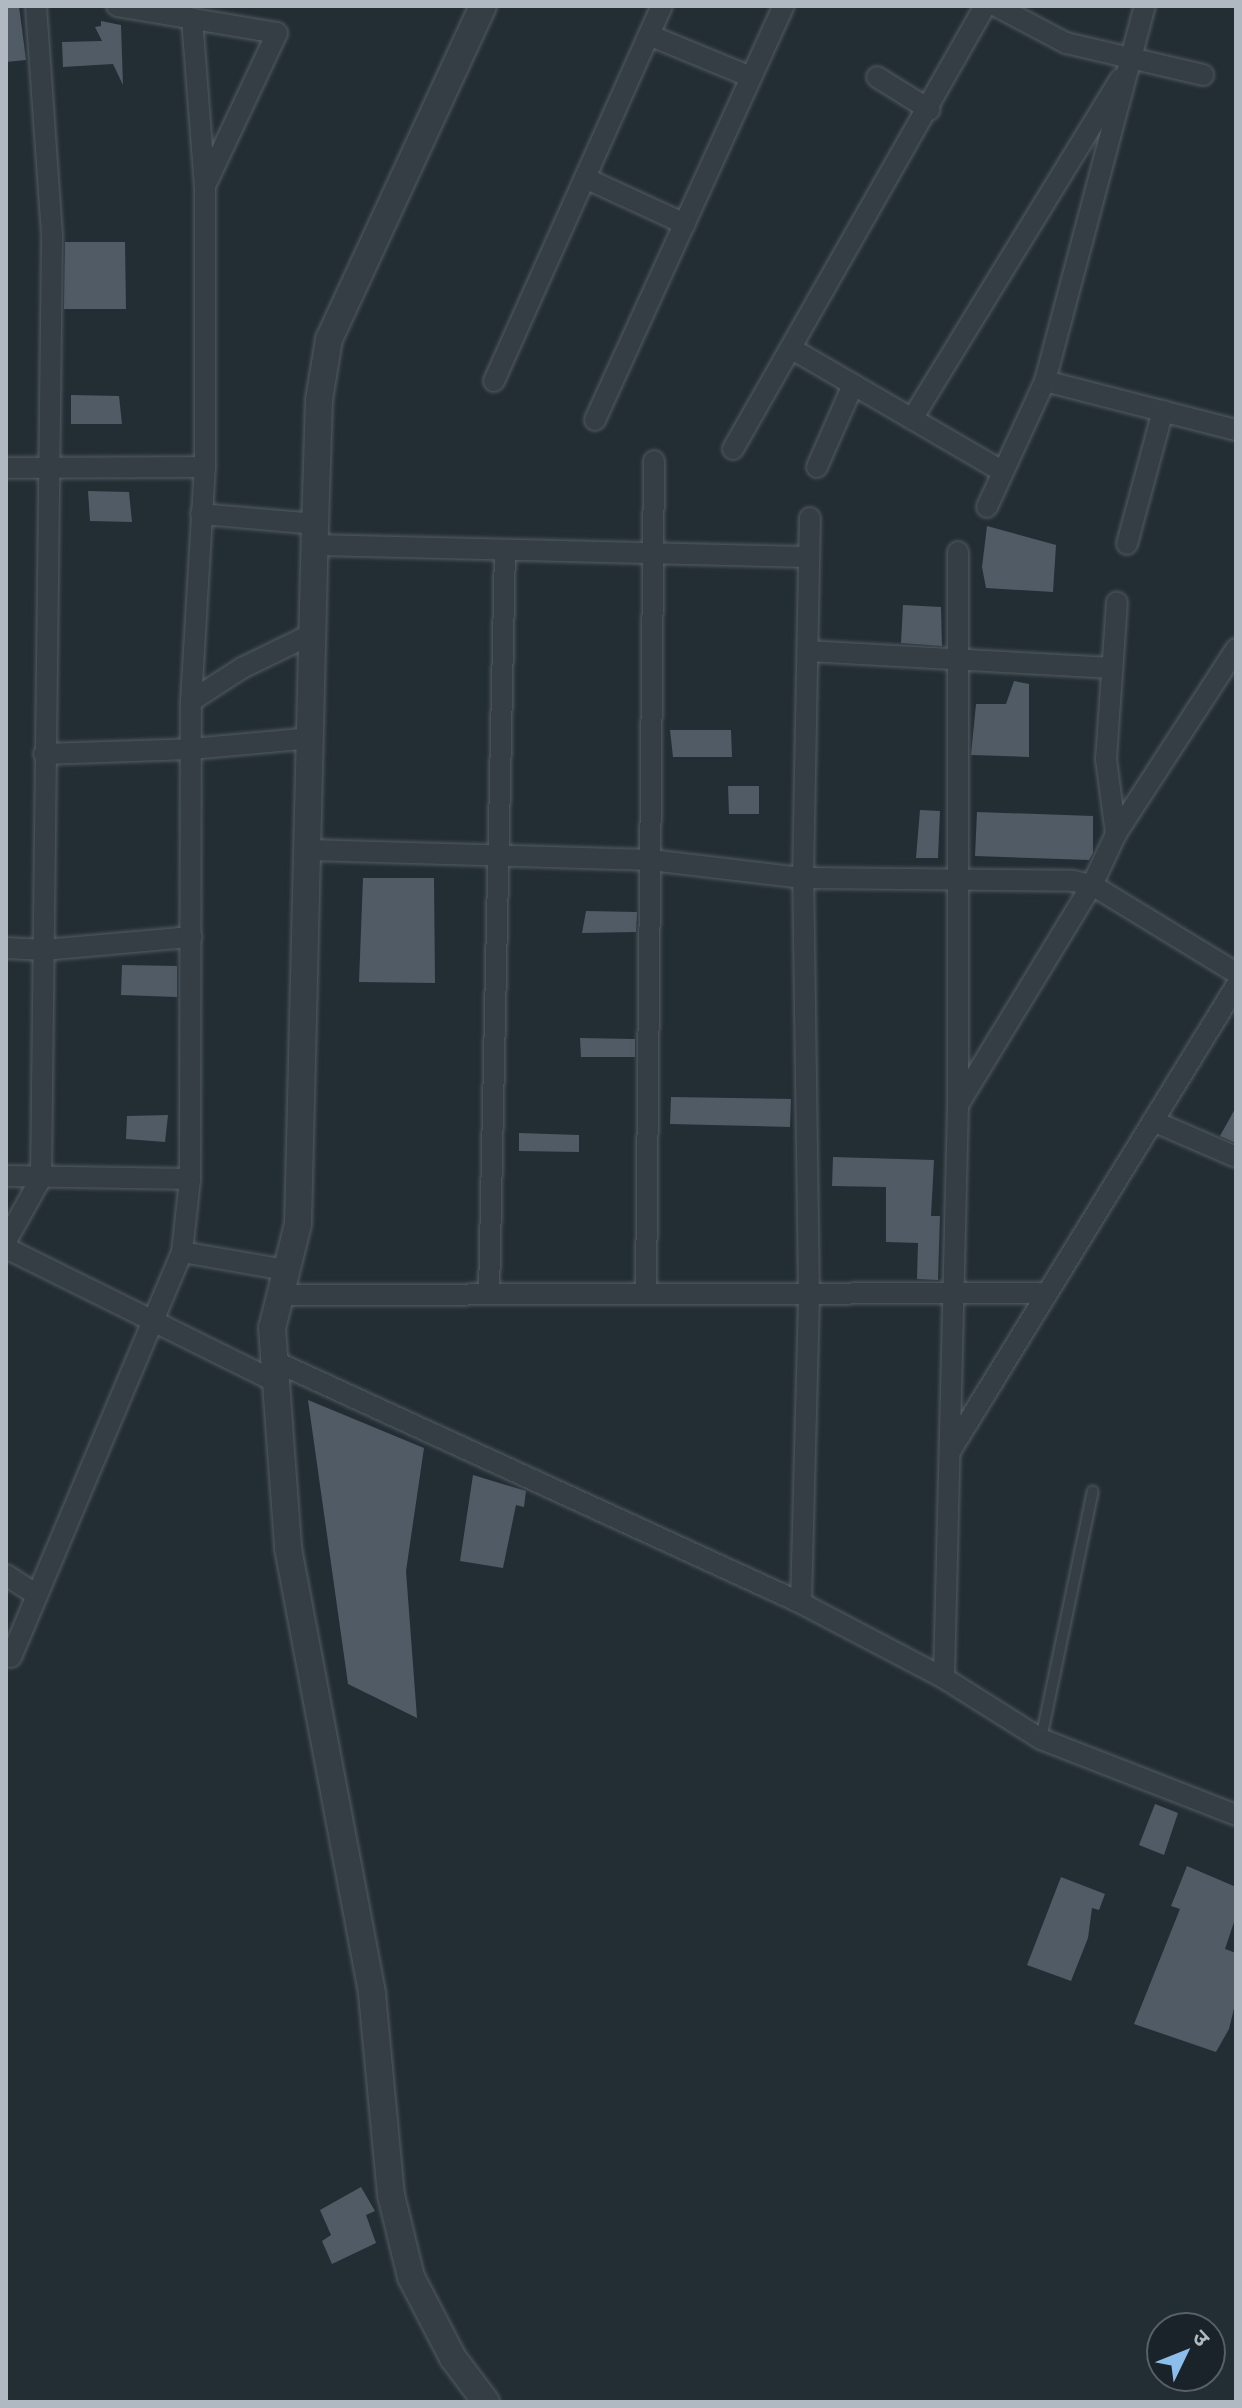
<!DOCTYPE html>
<meta charset="utf-8">
<style>
body{margin:0}
#map{position:relative;width:1242px;height:2408px;overflow:hidden;background:#232d34;font-family:"Open Sans","Noto Sans Devanagari",sans-serif}
div>[style]{position:absolute}
[style*='--x']{left:calc(var(--x)*1px);top:calc(var(--y)*1px);width:calc(var(--w)*1px);rotate:calc(var(--a)*1deg)}
.building>*{inset:0;background:#505b65}
.roads{filter:drop-shadow(0 0 2px #535c63) drop-shadow(0 0 2px #535c63)}
.service>*{height:10px;margin:-5px;padding:0 5px;transform-origin:5px;border-radius:5px;background:#363e45}
.minor>*{height:20px;margin:-10px;padding:0 10px;transform-origin:10px;border-radius:10px;background:#363e45}
.tertiary>*{height:26px;margin:-13px;padding:0 13px;transform-origin:13px;border-radius:13px;background:#363e45}
span{translate:-50% -50%;white-space:nowrap;text-align:center;line-height:1.15;-webkit-text-stroke:6px #1b232a;paint-order:stroke}
.frame{position:absolute;inset:0;border:8px solid #b0b9c2;pointer-events:none}
.north{position:absolute;left:1146px;top:2312px;width:80px;height:80px;box-sizing:border-box;background:#1b232a;border:2px solid #575f67;border-radius:50%;rotate:47deg;font-size:22px;font-weight:700;line-height:32px;text-align:center;color:#b0b9c2}
.north::after{content:'';display:block;margin:auto;width:28px;height:36px;background:#8dbdea;clip-path:polygon(50% 0,100% 100%,50% 72%,0 100%)}
</style>
<div id="map">
<div class="building">
<i style="clip-path:polygon(6px 6px,19px 6px,26px 60px,6px 62px)"></i>
<i style="clip-path:polygon(101px 21px,121px 25px,123px 85px,113px 64px,63px 67px,62px 42px,102px 41px,95px 27px,101px 26px)"></i>
<i style="clip-path:polygon(65px 242px,125px 242px,126px 309px,64px 309px)"></i>
<i style="clip-path:polygon(71px 395px,119px 396px,122px 424px,71px 424px)"></i>
<i style="clip-path:polygon(88px 491px,129px 492px,132px 522px,90px 521px)"></i>
<i style="clip-path:polygon(987px 526px,1056px 545px,1053px 592px,986px 588px,982px 567px)"></i>
<i style="clip-path:polygon(903px 605px,941px 607px,942px 646px,901px 643px)"></i>
<i style="clip-path:polygon(1014px 681px,1029px 684px,1029px 757px,971px 755px,976px 704px,1006px 704px)"></i>
<i style="clip-path:polygon(670px 730px,731px 730px,732px 757px,673px 757px)"></i>
<i style="clip-path:polygon(728px 786px,759px 786px,759px 814px,729px 814px)"></i>
<i style="clip-path:polygon(920px 810px,940px 811px,938px 858px,916px 858px)"></i>
<i style="clip-path:polygon(977px 812px,1093px 816px,1093px 853px,1089px 860px,975px 856px)"></i>
<i style="clip-path:polygon(363px 878px,434px 878px,435px 983px,359px 982px)"></i>
<i style="clip-path:polygon(586px 911px,637px 912px,636px 932px,582px 933px)"></i>
<i style="clip-path:polygon(122px 965px,177px 966px,177px 997px,121px 995px)"></i>
<i style="clip-path:polygon(580px 1038px,635px 1039px,635px 1057px,581px 1057px)"></i>
<i style="clip-path:polygon(671px 1097px,791px 1099px,790px 1127px,670px 1124px)"></i>
<i style="clip-path:polygon(1236px 1107px,1236px 1143px,1220px 1136px)"></i>
<i style="clip-path:polygon(168px 1115px,165px 1142px,126px 1139px,127px 1116px)"></i>
<i style="clip-path:polygon(519px 1133px,579px 1135px,579px 1152px,519px 1151px)"></i>
<i style="clip-path:polygon(833px 1157px,934px 1160px,931px 1216px,940px 1216px,938px 1280px,917px 1279px,918px 1243px,886px 1242px,886px 1187px,832px 1186px)"></i>
<i style="clip-path:polygon(308px 1400px,424px 1448px,406px 1571px,417px 1718px,348px 1684px)"></i>
<i style="clip-path:polygon(473px 1475px,526px 1491px,524px 1507px,516px 1505px,503px 1568px,460px 1561px)"></i>
<i style="clip-path:polygon(1155px 1804px,1178px 1813px,1164px 1855px,1139px 1845px)"></i>
<i style="clip-path:polygon(1187px 1866px,1236px 1887px,1236px 1916px,1225px 1949px,1236px 1953px,1236px 2000px,1229px 2029px,1216px 2052px,1134px 2024px,1180px 1909px,1171px 1906px)"></i>
<i style="clip-path:polygon(1061px 1877px,1105px 1894px,1099px 1910px,1092px 1908px,1088px 1938px,1071px 1981px,1027px 1965px)"></i>
<i style="clip-path:polygon(361px 2187px,375px 2211px,366px 2215px,376px 2243px,332px 2264px,322px 2241px,331px 2235px,320px 2210px)"></i>
</div>
<div class="roads">
<div class="service">
<i style="--x:1041;--y:1739;--w:253;--a:-78.2"></i>
</div>
<div class="minor">
<i style="--x:117;--y:6;--w:162;--a:9.6"></i>
<i style="--x:277;--y:33;--w:169;--a:115.2"></i>
<i style="--x:996;--y:6;--w:79;--a:27.9"></i>
<i style="--x:1066;--y:43;--w:141;--a:13.1"></i>
<i style="--x:649;--y:35;--w:110;--a:22.4"></i>
<i style="--x:877;--y:77;--w:62;--a:31.9"></i>
<i style="--x:585;--y:178;--w:110;--a:24.7"></i>
<i style="--x:792;--y:349;--w:244;--a:30.2"></i>
<i style="--x:494;--y:381;--w:411;--a:-65.9"></i>
<i style="--x:1045;--y:381;--w:197;--a:14.4"></i>
<i style="--x:912;--y:419;--w:399;--a:-58.5"></i>
<i style="--x:595;--y:420;--w:455;--a:-65.5"></i>
<i style="--x:733;--y:449;--w:510;--a:-60.37"></i>
<i style="--x:817;--y:467;--w:90;--a:-66.3"></i>
<i style="--x:6;--y:468;--w:199;--a:-0.3"></i>
<i style="--x:987;--y:507;--w:139;--a:-65.3"></i>
<i style="--x:1045;--y:381;--w:388;--a:-75.1"></i>
<i style="--x:201;--y:514;--w:114;--a:5"></i>
<i style="--x:1127;--y:544;--w:138;--a:-74.9"></i>
<i style="--x:316;--y:545;--w:492;--a:1.4"></i>
<i style="--x:808;--y:651;--w:303;--a:3.2"></i>
<i style="--x:191;--y:701;--w:61;--a:-32.9"></i>
<i style="--x:242;--y:668;--w:80;--a:-25.9"></i>
<i style="--x:44;--y:754;--w:147;--a:-1.9"></i>
<i style="--x:191;--y:749;--w:121;--a:-5.2"></i>
<i style="--x:1116;--y:834;--w:221;--a:-57"></i>
<i style="--x:310;--y:850;--w:341;--a:1.7"></i>
<i style="--x:651;--y:860;--w:153;--a:6.8"></i>
<i style="--x:803;--y:878;--w:270;--a:0.6"></i>
<i style="--x:1073;--y:881;--w:19;--a:12"></i>
<i style="--x:1092;--y:885;--w:169;--a:31.4"></i>
<i style="--x:6;--y:948;--w:38;--a:3"></i>
<i style="--x:44;--y:950;--w:148;--a:-5.1"></i>
<i style="--x:958;--y:1105;--w:258;--a:-58.7"></i>
<i style="--x:1092;--y:885;--w:56;--a:-64.8"></i>
<i style="--x:1116;--y:834;--w:76;--a:-97.6"></i>
<i style="--x:1106;--y:759;--w:157;--a:-86"></i>
<i style="--x:1153;--y:1121;--w:90;--a:23.4"></i>
<i style="--x:6;--y:1176;--w:184;--a:0.9"></i>
<i style="--x:6;--y:1241;--w:72;--a:-60.9"></i>
<i style="--x:41;--y:1178;--w:943;--a:-89.33"></i>
<i style="--x:52;--y:235;--w:230;--a:-94"></i>
<i style="--x:6;--y:1248;--w:297;--a:26.4"></i>
<i style="--x:182;--y:1252;--w:106;--a:9.8"></i>
<i style="--x:489;--y:1294;--w:744;--a:-88.77"></i>
<i style="--x:646;--y:1294;--w:833;--a:-89.45"></i>
<i style="--x:280;--y:1295;--w:767;--a:-0.15"></i>
<i style="--x:272;--y:1360;--w:582;--a:24.67"></i>
<i style="--x:801;--y:1603;--w:161;--a:27.7"></i>
<i style="--x:944;--y:1678;--w:115;--a:32.2"></i>
<i style="--x:1041;--y:1739;--w:209;--a:21.3"></i>
<i style="--x:951;--y:1450;--w:545;--a:-58.44"></i>
<i style="--x:6;--y:1575;--w:37;--a:33"></i>
<i style="--x:801;--y:1603;--w:309;--a:-88.5"></i>
<i style="--x:809;--y:1294;--w:416;--a:-90.8"></i>
<i style="--x:803;--y:878;--w:360;--a:-88.9"></i>
<i style="--x:11;--y:1657;--w:440;--a:-67.1"></i>
<i style="--x:182;--y:1252;--w:73;--a:-83.7"></i>
<i style="--x:190;--y:1179;--w:478;--a:-89.9"></i>
<i style="--x:191;--y:701;--w:234;--a:-86.6"></i>
<i style="--x:205;--y:467;--w:280;--a:-90"></i>
<i style="--x:205;--y:187;--w:169;--a:-94.4"></i>
<i style="--x:944;--y:1678;--w:573;--a:-88.6"></i>
<i style="--x:958;--y:1105;--w:553;--a:-90"></i>
</div>
<div class="tertiary">
<i style="--x:483;--y:6;--w:367;--a:114.8"></i>
<i style="--x:329;--y:339;--w:62;--a:99.3"></i>
<i style="--x:319;--y:400;--w:124;--a:91.8"></i>
<i style="--x:315;--y:524;--w:700;--a:91.39"></i>
<i style="--x:298;--y:1224;--w:107;--a:104"></i>
<i style="--x:272;--y:1328;--w:221;--a:85.8"></i>
<i style="--x:288;--y:1548;--w:454;--a:79.3"></i>
<i style="--x:372;--y:1994;--w:202;--a:84.6"></i>
<i style="--x:391;--y:2195;--w:84;--a:76.3"></i>
<i style="--x:411;--y:2277;--w:91;--a:62.6"></i>
<i style="--x:453;--y:2358;--w:55;--a:53.1"></i>
</div>
</div>
<div class="frame"></div>
<div class="north">उ</div>
</div>
